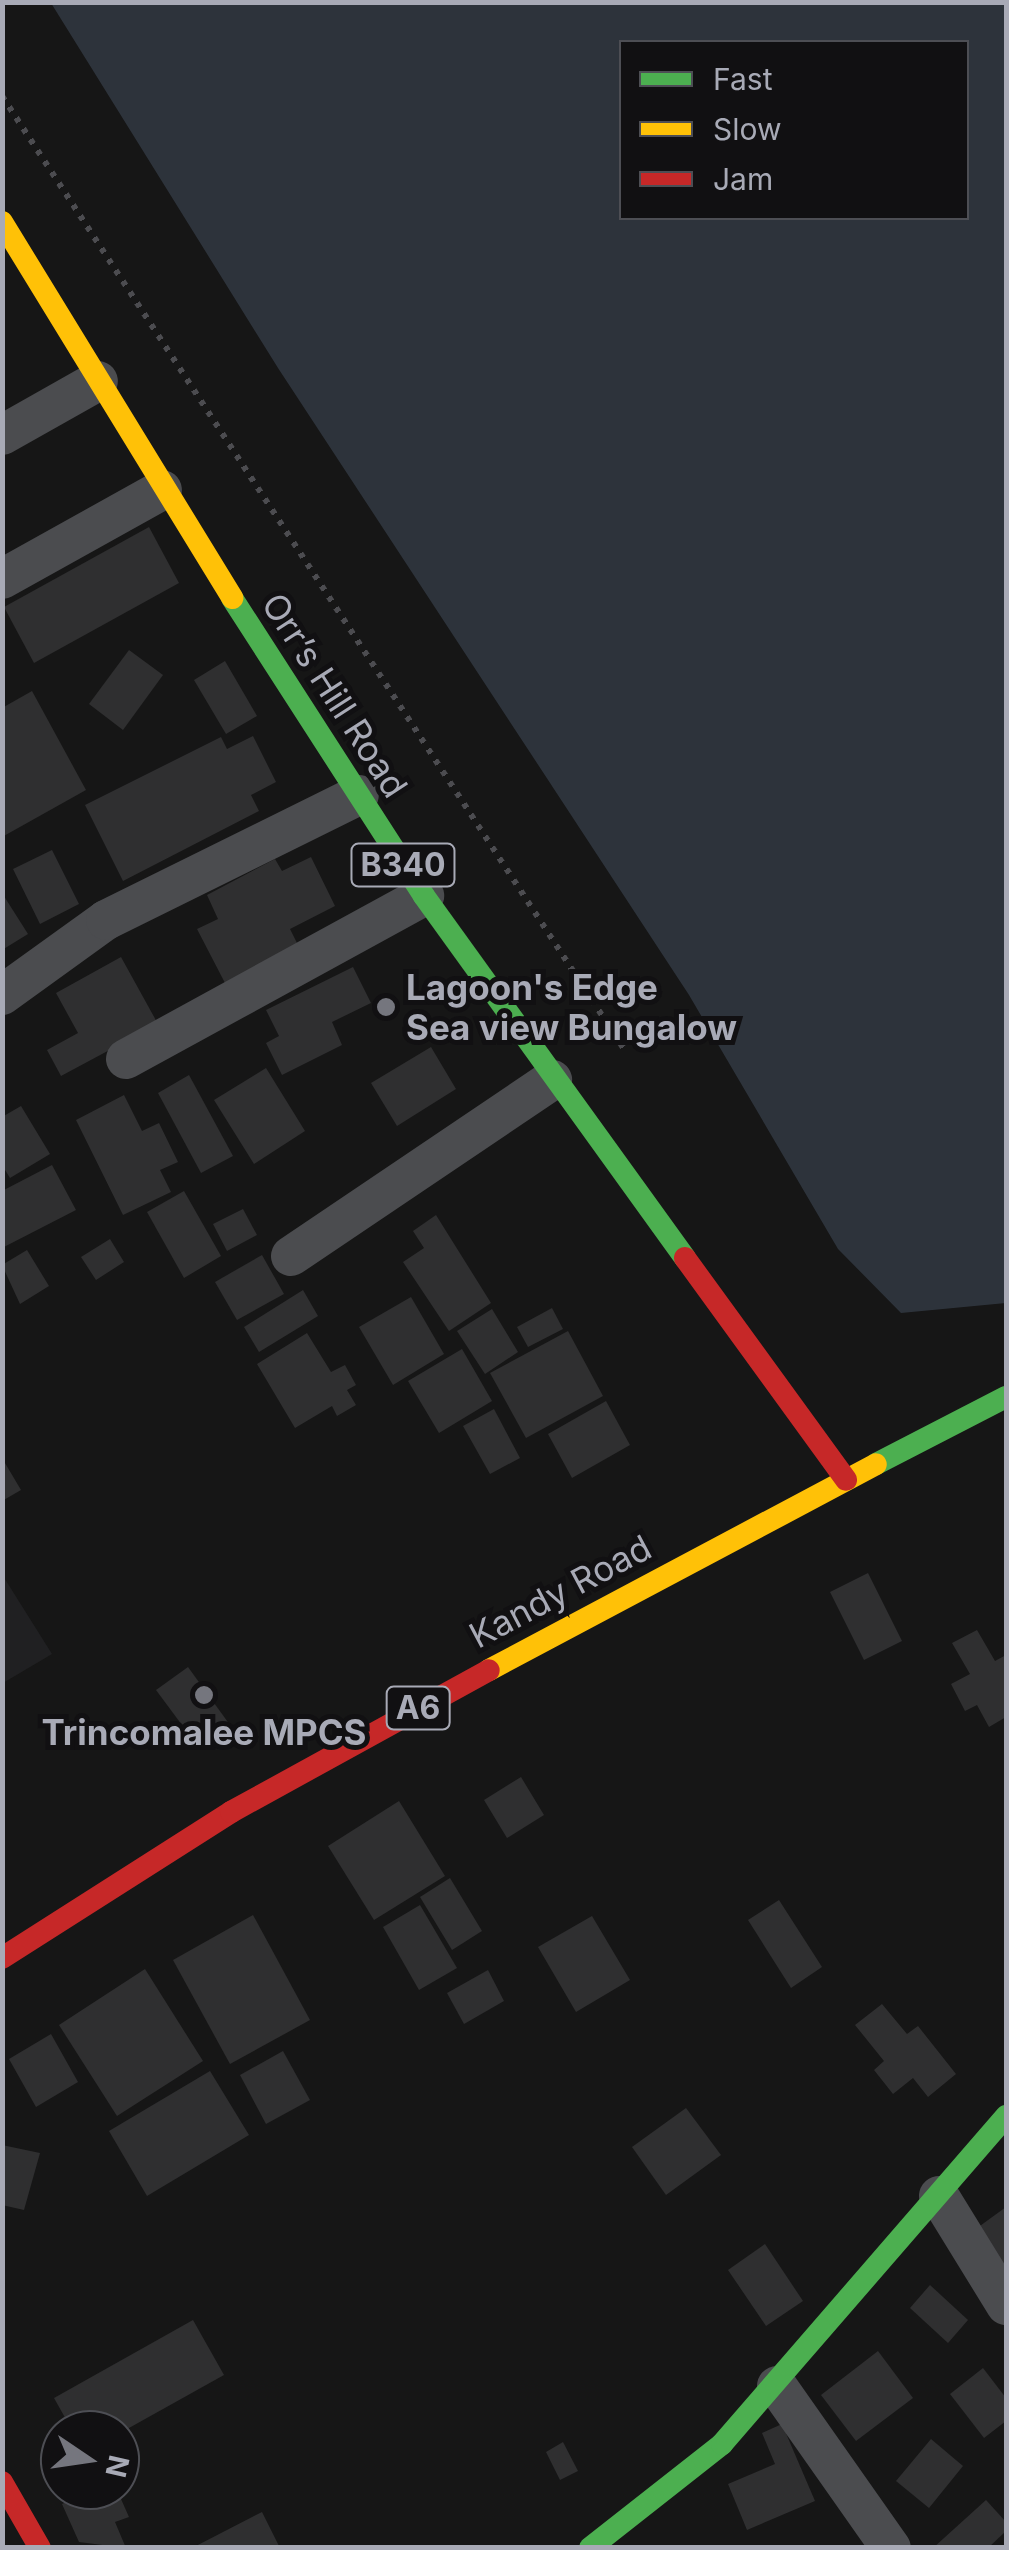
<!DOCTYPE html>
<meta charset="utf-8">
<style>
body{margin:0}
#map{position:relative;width:1009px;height:2550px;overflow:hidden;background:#161616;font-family:Inter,sans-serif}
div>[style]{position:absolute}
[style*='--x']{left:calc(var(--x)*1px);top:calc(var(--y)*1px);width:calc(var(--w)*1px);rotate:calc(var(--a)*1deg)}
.built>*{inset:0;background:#202022}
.water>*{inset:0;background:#2d333b}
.building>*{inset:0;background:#2f2f30}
.path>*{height:6px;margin-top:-3px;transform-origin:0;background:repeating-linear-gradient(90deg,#4c4c50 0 5px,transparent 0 13px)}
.street>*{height:40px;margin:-20px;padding:0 20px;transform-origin:20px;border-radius:20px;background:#4b4c4f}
.fast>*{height:22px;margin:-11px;padding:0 11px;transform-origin:11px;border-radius:11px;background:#4caf50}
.slow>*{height:22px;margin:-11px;padding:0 11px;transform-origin:11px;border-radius:11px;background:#ffc107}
.jam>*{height:22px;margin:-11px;padding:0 11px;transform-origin:11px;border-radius:11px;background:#c62828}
.dots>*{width:28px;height:28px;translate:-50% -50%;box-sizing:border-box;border:5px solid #111012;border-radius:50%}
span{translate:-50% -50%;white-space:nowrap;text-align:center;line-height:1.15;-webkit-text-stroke:10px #111012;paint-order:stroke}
.shield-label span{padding:2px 8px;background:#111012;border:2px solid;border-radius:8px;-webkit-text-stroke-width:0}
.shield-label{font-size:32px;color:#a8aab6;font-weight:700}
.street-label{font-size:35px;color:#a8aab6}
.poi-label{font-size:35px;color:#a8aab6;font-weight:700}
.left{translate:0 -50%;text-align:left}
.frame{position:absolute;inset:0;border:5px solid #a8aab6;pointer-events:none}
.legend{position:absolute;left:619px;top:40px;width:350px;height:180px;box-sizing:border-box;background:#111012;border:2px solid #4d4e54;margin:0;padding:12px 18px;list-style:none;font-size:30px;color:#a8aab6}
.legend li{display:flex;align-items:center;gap:20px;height:50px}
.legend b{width:50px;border:2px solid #4d4e54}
.north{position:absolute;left:40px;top:2410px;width:100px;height:100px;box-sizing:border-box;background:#111012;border:2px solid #4d4e54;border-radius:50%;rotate:103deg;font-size:28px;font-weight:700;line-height:40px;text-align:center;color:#a8aab6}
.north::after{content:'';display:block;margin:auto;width:35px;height:45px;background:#75767e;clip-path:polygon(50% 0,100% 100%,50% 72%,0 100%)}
</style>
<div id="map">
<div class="built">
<i style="clip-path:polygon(3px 1576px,52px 1654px,3px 1683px,2px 1683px)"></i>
</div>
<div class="water">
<i style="clip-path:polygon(evenodd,51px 3px,1006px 3px,1006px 1303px,901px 1313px,838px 1249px,689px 995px,278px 368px,51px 3px,622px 42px,966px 42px,966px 218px,622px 218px,622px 42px)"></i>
</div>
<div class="building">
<i style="clip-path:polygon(149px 527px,179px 583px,34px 663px,4px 607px)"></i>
<i style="clip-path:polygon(129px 650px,163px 675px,123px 730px,89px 704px)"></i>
<i style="clip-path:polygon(225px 661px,257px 716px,226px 734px,194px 680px)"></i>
<i style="clip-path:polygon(32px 691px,86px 790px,2px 837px,2px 708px)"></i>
<i style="clip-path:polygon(253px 736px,276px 782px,251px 795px,259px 811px,123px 881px,85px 805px,221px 737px,227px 749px)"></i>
<i style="clip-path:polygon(52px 850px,79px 904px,40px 924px,13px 869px)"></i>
<i style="clip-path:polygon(311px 857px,335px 906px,290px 929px,298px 945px,225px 983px,197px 929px,218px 919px,207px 895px,275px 859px,282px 871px)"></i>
<i style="clip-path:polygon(2px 893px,28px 934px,2px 950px)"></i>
<i style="clip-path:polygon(121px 957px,158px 1024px,61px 1076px,47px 1050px,78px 1033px,56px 993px)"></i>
<i style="clip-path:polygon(353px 967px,371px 1003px,332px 1022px,342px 1045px,282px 1075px,266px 1043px,279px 1036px,266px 1010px)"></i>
<i style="clip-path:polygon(431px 1047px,456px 1089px,397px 1126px,371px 1083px)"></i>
<i style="clip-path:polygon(266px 1068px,305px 1131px,254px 1164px,214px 1100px)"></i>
<i style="clip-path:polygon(189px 1075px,233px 1156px,201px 1173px,158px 1093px)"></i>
<i style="clip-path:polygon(124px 1095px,142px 1131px,159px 1123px,178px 1162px,160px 1170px,171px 1192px,123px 1215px,76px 1120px)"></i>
<i style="clip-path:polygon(21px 1106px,50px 1154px,10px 1178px,2px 1165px,2px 1117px)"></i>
<i style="clip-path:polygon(52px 1165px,76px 1210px,2px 1248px,2px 1191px)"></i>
<i style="clip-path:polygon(184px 1191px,221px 1256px,184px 1278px,147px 1212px)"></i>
<i style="clip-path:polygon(243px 1209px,257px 1235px,227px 1251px,213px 1224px)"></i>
<i style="clip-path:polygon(436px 1215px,491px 1303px,449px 1331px,403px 1262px,424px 1248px,413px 1231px)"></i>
<i style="clip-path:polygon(110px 1239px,124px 1262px,96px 1280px,81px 1257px)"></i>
<i style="clip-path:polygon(27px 1250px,49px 1286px,20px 1304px,2px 1265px)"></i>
<i style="clip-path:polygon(262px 1255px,284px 1294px,237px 1320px,215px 1282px)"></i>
<i style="clip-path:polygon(303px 1290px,318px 1316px,259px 1352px,244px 1327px)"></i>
<i style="clip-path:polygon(411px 1297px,444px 1354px,393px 1385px,359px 1327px)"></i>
<i style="clip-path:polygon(552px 1308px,563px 1329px,528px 1347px,517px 1327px)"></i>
<i style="clip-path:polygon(492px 1309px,518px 1352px,485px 1374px,457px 1331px)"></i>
<i style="clip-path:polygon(568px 1331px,603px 1396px,526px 1438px,490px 1373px)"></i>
<i style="clip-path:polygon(307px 1333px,331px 1372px,345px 1365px,356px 1385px,347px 1390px,356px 1405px,337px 1416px,332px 1406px,295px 1428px,257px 1364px)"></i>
<i style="clip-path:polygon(462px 1349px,492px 1401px,439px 1433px,408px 1381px)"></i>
<i style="clip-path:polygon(606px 1401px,630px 1445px,572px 1478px,548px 1434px)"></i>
<i style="clip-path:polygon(494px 1409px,520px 1458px,490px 1474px,463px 1426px)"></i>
<i style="clip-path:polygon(2px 1458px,21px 1490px,2px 1501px)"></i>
<i style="clip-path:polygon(868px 1573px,902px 1641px,864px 1660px,830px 1592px)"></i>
<i style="clip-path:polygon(977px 1630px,995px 1661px,1006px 1655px,1006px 1717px,989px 1727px,977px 1705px,965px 1711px,951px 1684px,970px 1674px,952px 1643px)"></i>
<i style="clip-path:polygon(188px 1667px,230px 1725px,199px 1748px,156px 1690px)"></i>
<i style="clip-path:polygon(521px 1777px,544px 1815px,507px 1838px,484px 1800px)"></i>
<i style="clip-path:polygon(399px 1801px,445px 1876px,374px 1920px,328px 1846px)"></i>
<i style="clip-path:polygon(450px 1878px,482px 1931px,452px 1950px,420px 1897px)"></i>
<i style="clip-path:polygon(779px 1900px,822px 1967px,791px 1988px,748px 1920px)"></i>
<i style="clip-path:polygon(420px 1905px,457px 1968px,419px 1990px,383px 1927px)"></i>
<i style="clip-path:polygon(253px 1915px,310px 2020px,230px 2064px,173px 1960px)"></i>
<i style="clip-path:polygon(592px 1916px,630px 1980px,576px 2012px,538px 1947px)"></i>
<i style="clip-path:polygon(145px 1969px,203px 2061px,117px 2116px,59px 2025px)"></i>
<i style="clip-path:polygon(488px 1970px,504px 2001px,464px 2024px,447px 1993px)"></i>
<i style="clip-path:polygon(882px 2004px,907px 2034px,918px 2026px,956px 2074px,928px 2097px,913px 2078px,893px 2094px,874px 2070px,884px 2061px,855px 2025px)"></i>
<i style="clip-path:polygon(51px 2034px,78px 2082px,36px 2107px,9px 2059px)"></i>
<i style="clip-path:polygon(283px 2051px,310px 2100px,266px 2124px,240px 2075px)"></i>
<i style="clip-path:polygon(210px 2071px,249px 2135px,147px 2196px,109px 2131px)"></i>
<i style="clip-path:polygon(686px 2108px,721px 2155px,666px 2195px,632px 2147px)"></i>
<i style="clip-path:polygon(2px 2145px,40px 2153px,24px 2210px,2px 2205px)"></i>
<i style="clip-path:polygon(1006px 2207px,1006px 2279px,973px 2231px)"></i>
<i style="clip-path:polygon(765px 2244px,803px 2301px,766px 2326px,728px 2270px)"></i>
<i style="clip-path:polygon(930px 2285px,968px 2320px,948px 2343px,910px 2308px)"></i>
<i style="clip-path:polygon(193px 2320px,224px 2375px,120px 2433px,72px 2430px,54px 2398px)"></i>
<i style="clip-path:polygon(878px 2351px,913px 2398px,856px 2441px,821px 2395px)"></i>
<i style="clip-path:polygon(983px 2368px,1006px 2398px,1006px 2421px,984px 2438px,950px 2394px)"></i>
<i style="clip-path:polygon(782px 2424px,815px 2501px,747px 2530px,728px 2484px,775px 2464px,762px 2433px)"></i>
<i style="clip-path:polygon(931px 2439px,963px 2466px,929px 2508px,896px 2481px)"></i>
<i style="clip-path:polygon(563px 2442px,578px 2471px,560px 2480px,546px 2452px)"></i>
<i style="clip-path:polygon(93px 2490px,117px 2490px,129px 2517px,115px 2522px,126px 2548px,79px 2542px,62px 2504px)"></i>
<i style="clip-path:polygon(986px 2500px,1006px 2522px,1006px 2531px,988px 2548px,933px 2548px)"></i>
<i style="clip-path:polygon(262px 2512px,280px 2548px,192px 2548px)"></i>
</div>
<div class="path">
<i style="--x:2;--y:96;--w:1142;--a:56.87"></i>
</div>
<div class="street">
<i style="--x:2;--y:435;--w:110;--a:-29.4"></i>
<i style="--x:2;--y:579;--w:183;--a:-29.1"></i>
<i style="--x:2;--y:995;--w:128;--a:-35.8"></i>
<i style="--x:106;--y:920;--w:282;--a:-26.3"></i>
<i style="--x:126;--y:1059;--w:340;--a:-28.7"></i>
<i style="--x:291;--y:1256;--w:315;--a:-34"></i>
<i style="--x:939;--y:2196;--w:128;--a:58.4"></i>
<i style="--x:777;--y:2386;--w:198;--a:54.9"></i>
</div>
<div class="fast">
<i style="--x:232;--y:598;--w:354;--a:57.2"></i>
<i style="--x:424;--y:896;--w:446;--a:54.2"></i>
<i style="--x:876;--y:1464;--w:146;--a:-27.3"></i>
<i style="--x:590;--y:2548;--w:168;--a:-38.2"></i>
<i style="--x:722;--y:2444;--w:434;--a:-49.1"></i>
</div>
<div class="slow">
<i style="--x:2;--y:222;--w:441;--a:58.5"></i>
<i style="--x:489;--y:1670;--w:438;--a:-28"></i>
</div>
<div class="jam">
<i style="--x:685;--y:1258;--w:274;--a:54"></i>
<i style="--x:2;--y:1958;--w:272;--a:-32.5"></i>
<i style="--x:231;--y:1812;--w:294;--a:-28.8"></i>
<i style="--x:2;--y:2482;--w:76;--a:60.1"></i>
</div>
<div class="dots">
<i style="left:386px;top:1007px;background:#75767e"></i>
<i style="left:204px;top:1695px;background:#75767e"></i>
</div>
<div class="shield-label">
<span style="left:403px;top:865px">B340</span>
<span style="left:418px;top:1708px">A6</span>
</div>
<div class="street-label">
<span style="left:335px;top:695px;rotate:57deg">Orr’s Hill Road</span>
<span style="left:560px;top:1591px;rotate:-28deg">Kandy Road</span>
</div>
<div class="poi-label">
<span class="left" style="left:406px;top:1007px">Lagoon's Edge<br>Sea view Bungalow</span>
<span style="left:204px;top:1732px">Trincomalee MPCS</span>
</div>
<div class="frame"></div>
<ul class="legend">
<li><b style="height:12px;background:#4caf50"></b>Fast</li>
<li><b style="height:12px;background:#ffc107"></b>Slow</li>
<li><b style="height:12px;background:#c62828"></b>Jam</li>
</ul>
<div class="north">N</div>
</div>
